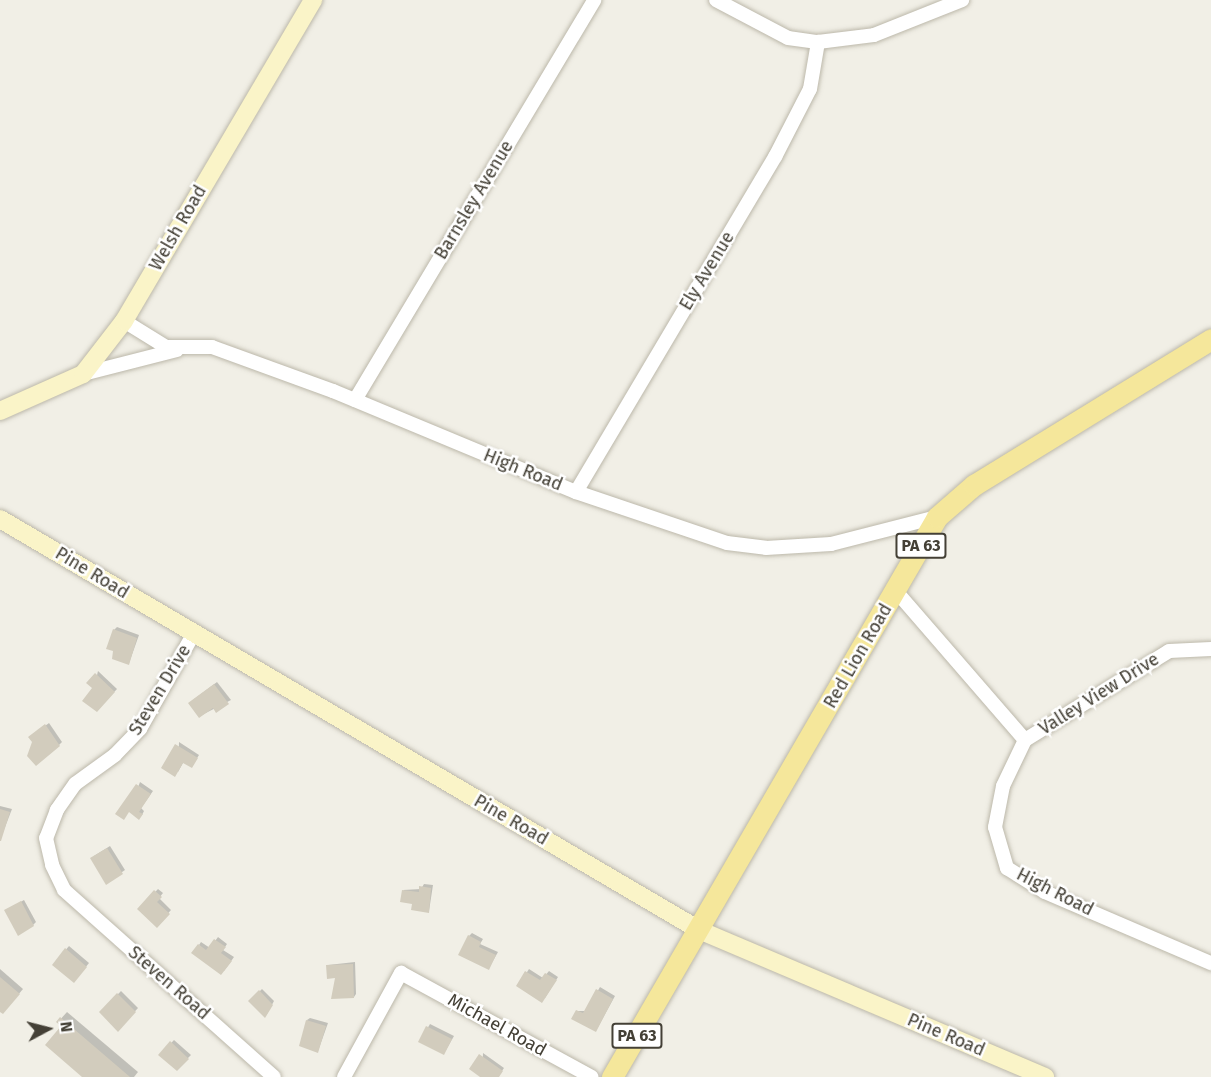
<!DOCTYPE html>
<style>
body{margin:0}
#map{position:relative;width:1211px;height:1077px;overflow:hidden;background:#f1efe6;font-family:"Fira Sans",sans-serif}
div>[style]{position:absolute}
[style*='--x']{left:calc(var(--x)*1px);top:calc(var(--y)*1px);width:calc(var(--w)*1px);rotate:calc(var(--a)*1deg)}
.shadow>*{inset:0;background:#0003}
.building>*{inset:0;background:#d2ccbd}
.roads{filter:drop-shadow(0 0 2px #bcb8aa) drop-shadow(0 0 2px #bcb8aa)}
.street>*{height:14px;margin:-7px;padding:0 7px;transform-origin:7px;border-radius:7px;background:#fff}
.secondary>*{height:18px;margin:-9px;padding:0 9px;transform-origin:9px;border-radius:9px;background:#faf4c8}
.primary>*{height:21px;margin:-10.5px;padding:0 10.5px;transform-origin:10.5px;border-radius:10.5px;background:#f5e79b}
span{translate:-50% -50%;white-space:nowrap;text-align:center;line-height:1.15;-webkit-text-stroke:5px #fff;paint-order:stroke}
.shield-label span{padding:2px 4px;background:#fff;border:2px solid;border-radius:4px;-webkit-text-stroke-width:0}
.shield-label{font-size:16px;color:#444036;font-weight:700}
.street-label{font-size:18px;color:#444036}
.north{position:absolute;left:18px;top:999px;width:60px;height:60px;-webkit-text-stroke:4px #fff;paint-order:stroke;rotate:83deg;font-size:16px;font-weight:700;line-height:24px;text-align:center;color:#444036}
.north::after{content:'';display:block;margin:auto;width:21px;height:27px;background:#444036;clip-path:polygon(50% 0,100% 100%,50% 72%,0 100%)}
</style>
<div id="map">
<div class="shadow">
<i style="clip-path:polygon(117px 627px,139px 635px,129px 663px,114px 630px)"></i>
<i style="clip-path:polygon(98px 671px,117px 689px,97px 710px,94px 688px)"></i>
<i style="clip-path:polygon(217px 682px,231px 700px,200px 716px,193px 700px)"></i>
<i style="clip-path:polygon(49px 723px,62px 742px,59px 745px,34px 742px,33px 735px)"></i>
<i style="clip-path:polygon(179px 742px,199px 755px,194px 763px,184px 761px,178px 772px)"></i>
<i style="clip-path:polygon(140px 782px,153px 791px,141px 808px,144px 811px,142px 815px,129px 811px)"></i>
<i style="clip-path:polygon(0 806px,12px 809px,0 840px)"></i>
<i style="clip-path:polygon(110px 846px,125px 870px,106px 883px,94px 856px)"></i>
<i style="clip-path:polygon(424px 884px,433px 885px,429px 911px,403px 890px,421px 889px)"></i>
<i style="clip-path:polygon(158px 889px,163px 893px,159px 898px,171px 910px,157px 926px,139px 909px)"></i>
<i style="clip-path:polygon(24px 900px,36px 922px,33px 925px,6px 910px)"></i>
<i style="clip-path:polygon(472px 933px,483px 939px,480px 944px,498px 952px,489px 968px,469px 936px)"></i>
<i style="clip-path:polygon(218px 937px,227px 944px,223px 950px,234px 957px,224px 971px,199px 945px,201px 942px,210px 948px)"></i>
<i style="clip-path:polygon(69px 946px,89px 963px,77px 978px,54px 964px)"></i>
<i style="clip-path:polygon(355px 962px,356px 994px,354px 997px,328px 965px)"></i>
<i style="clip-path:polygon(0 969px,23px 989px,7px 1008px,0 1010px)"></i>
<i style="clip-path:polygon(529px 969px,543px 978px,549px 971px,558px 977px,545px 998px,518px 986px)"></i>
<i style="clip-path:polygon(600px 987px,615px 996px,598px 1027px,577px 1011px,586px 1011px)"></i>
<i style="clip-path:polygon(262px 989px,274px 1001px,267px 1014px,250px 1001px)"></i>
<i style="clip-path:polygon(121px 991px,138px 1008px,118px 1030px,101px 1012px)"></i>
<i style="clip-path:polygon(67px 1012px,138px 1072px,134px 1077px,85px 1077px,58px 1022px)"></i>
<i style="clip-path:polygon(310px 1018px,328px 1023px,318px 1051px,307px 1020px)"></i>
<i style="clip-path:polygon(430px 1024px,454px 1036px,446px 1050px,420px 1041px)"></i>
<i style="clip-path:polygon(174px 1040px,191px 1055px,177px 1069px,161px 1054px)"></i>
<i style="clip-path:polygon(483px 1053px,504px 1068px,498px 1077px,482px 1077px)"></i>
</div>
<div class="building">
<i style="clip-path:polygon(113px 629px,137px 638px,129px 665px,112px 659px,113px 651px,106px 649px)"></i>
<i style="clip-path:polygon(95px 673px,115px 692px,97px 712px,82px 701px,92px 688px,86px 683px)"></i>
<i style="clip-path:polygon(214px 684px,229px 704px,216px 713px,213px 708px,199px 718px,188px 703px)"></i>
<i style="clip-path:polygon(45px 724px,60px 746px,36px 766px,27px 756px,32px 742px,28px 737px)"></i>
<i style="clip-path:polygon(175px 744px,198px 758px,192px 768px,183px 763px,175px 777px,161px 768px)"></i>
<i style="clip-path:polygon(136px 784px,151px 794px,139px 812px,143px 814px,139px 820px,129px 812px,124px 820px,115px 814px)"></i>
<i style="clip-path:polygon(0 809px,10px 812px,1px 841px,0 841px)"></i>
<i style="clip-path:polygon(107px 848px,123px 874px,106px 885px,90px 858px)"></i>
<i style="clip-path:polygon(419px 886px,431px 888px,429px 913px,411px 910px,412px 904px,400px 902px,402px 890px,419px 892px)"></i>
<i style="clip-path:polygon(154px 890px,162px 897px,157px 902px,170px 914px,157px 928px,137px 909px)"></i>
<i style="clip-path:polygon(21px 901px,34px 926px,18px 936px,4px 910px)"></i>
<i style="clip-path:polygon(468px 935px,481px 942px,479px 947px,496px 955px,489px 970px,458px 955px)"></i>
<i style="clip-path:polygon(214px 939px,226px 947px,221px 953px,232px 961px,221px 975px,191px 953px,198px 944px,206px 950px)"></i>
<i style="clip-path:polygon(65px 948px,87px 967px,74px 983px,52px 965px)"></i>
<i style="clip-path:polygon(353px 964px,354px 998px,331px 999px,335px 978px,327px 979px,326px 965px)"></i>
<i style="clip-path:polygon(525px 971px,540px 980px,545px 973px,557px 980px,542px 1003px,516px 986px)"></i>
<i style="clip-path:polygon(0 977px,20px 994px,3px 1014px,0 1012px)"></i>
<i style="clip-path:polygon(596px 989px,613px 999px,596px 1032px,571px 1019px,576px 1010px,583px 1013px)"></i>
<i style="clip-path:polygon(259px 990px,273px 1005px,265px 1018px,248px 1001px)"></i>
<i style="clip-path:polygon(117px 993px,136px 1012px,118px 1032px,99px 1012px)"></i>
<i style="clip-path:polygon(60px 1017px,130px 1077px,82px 1077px,45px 1045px,61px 1026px,56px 1022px)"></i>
<i style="clip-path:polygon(306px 1020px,326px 1026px,318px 1053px,299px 1046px)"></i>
<i style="clip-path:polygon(426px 1026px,452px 1039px,444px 1055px,418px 1042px)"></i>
<i style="clip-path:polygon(170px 1041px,189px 1059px,177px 1071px,158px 1055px)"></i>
<i style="clip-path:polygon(479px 1054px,503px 1071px,499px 1077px,480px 1077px,469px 1069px)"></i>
</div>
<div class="roads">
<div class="street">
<i style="--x:716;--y:0;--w:81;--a:27.8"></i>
<i style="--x:788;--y:38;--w:30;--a:8"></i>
<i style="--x:818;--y:42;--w:56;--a:-7.1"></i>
<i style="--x:874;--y:35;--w:95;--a:-21.7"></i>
<i style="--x:124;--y:321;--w:49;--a:31.8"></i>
<i style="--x:166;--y:347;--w:46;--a:0"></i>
<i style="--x:212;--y:347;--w:129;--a:20"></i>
<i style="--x:333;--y:391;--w:263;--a:22.6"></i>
<i style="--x:576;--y:492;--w:159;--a:18.7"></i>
<i style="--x:727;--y:543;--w:39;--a:7"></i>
<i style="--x:766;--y:548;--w:65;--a:-3.5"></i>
<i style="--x:831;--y:544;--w:109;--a:-14.3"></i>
<i style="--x:83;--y:374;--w:97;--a:-14.3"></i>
<i style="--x:355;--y:400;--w:466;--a:-59.1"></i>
<i style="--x:576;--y:492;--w:390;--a:-59.3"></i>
<i style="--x:775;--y:157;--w:76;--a:-62.8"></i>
<i style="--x:810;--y:89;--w:48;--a:-80.3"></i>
<i style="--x:895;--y:590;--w:198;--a:49.1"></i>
<i style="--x:1025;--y:740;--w:51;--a:115.6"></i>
<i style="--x:1003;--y:786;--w:42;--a:101"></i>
<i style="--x:995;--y:827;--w:43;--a:73.7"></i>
<i style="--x:1007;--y:868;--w:45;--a:32.3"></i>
<i style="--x:1045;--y:892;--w:181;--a:23.2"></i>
<i style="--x:194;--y:633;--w:110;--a:119.4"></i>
<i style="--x:140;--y:729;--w:36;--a:134"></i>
<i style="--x:115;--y:755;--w:49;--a:144.1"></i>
<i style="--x:75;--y:784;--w:32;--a:125"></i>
<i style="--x:57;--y:810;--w:30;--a:111"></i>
<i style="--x:46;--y:838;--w:28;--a:77"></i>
<i style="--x:52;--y:865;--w:28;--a:64"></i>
<i style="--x:64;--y:890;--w:281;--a:41.7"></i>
<i style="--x:1025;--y:740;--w:169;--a:-31.7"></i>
<i style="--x:1169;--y:651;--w:42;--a:-2.7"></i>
<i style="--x:344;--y:1077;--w:119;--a:-61.3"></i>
<i style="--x:401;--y:973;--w:217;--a:28.6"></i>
</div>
<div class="secondary">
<i style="--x:0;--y:411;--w:91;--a:-24"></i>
<i style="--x:83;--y:374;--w:67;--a:-52.3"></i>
<i style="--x:124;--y:321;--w:373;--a:-59.5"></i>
<i style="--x:0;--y:519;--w:811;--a:30.45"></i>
<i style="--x:699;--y:930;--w:376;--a:23"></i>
</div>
<div class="primary">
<i style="--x:612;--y:1077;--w:647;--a:-59.87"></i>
<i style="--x:937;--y:517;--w:49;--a:-40.9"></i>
<i style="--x:974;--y:485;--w:278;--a:-31.6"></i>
</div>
</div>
<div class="shield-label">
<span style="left:921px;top:546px">PA 63</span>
<span style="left:637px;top:1036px">PA 63</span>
</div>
<div class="street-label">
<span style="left:474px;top:200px;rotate:-59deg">Barnsley Avenue</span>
<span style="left:178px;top:228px;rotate:-60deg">Welsh Road</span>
<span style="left:707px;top:271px;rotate:-59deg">Ely Avenue</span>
<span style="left:523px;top:470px;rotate:22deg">High Road</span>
<span style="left:92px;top:573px;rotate:31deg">Pine Road</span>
<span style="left:858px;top:656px;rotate:-60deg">Red Lion Road</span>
<span style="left:160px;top:690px;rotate:-59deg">Steven Drive</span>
<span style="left:1099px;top:694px;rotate:-32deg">Valley View Drive</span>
<span style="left:511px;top:820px;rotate:30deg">Pine Road</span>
<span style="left:1055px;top:892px;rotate:27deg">High Road</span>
<span style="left:169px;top:983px;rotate:41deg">Steven Road</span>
<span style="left:497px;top:1025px;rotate:29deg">Michael Road</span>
<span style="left:946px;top:1035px;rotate:23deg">Pine Road</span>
</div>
<div class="north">N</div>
</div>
